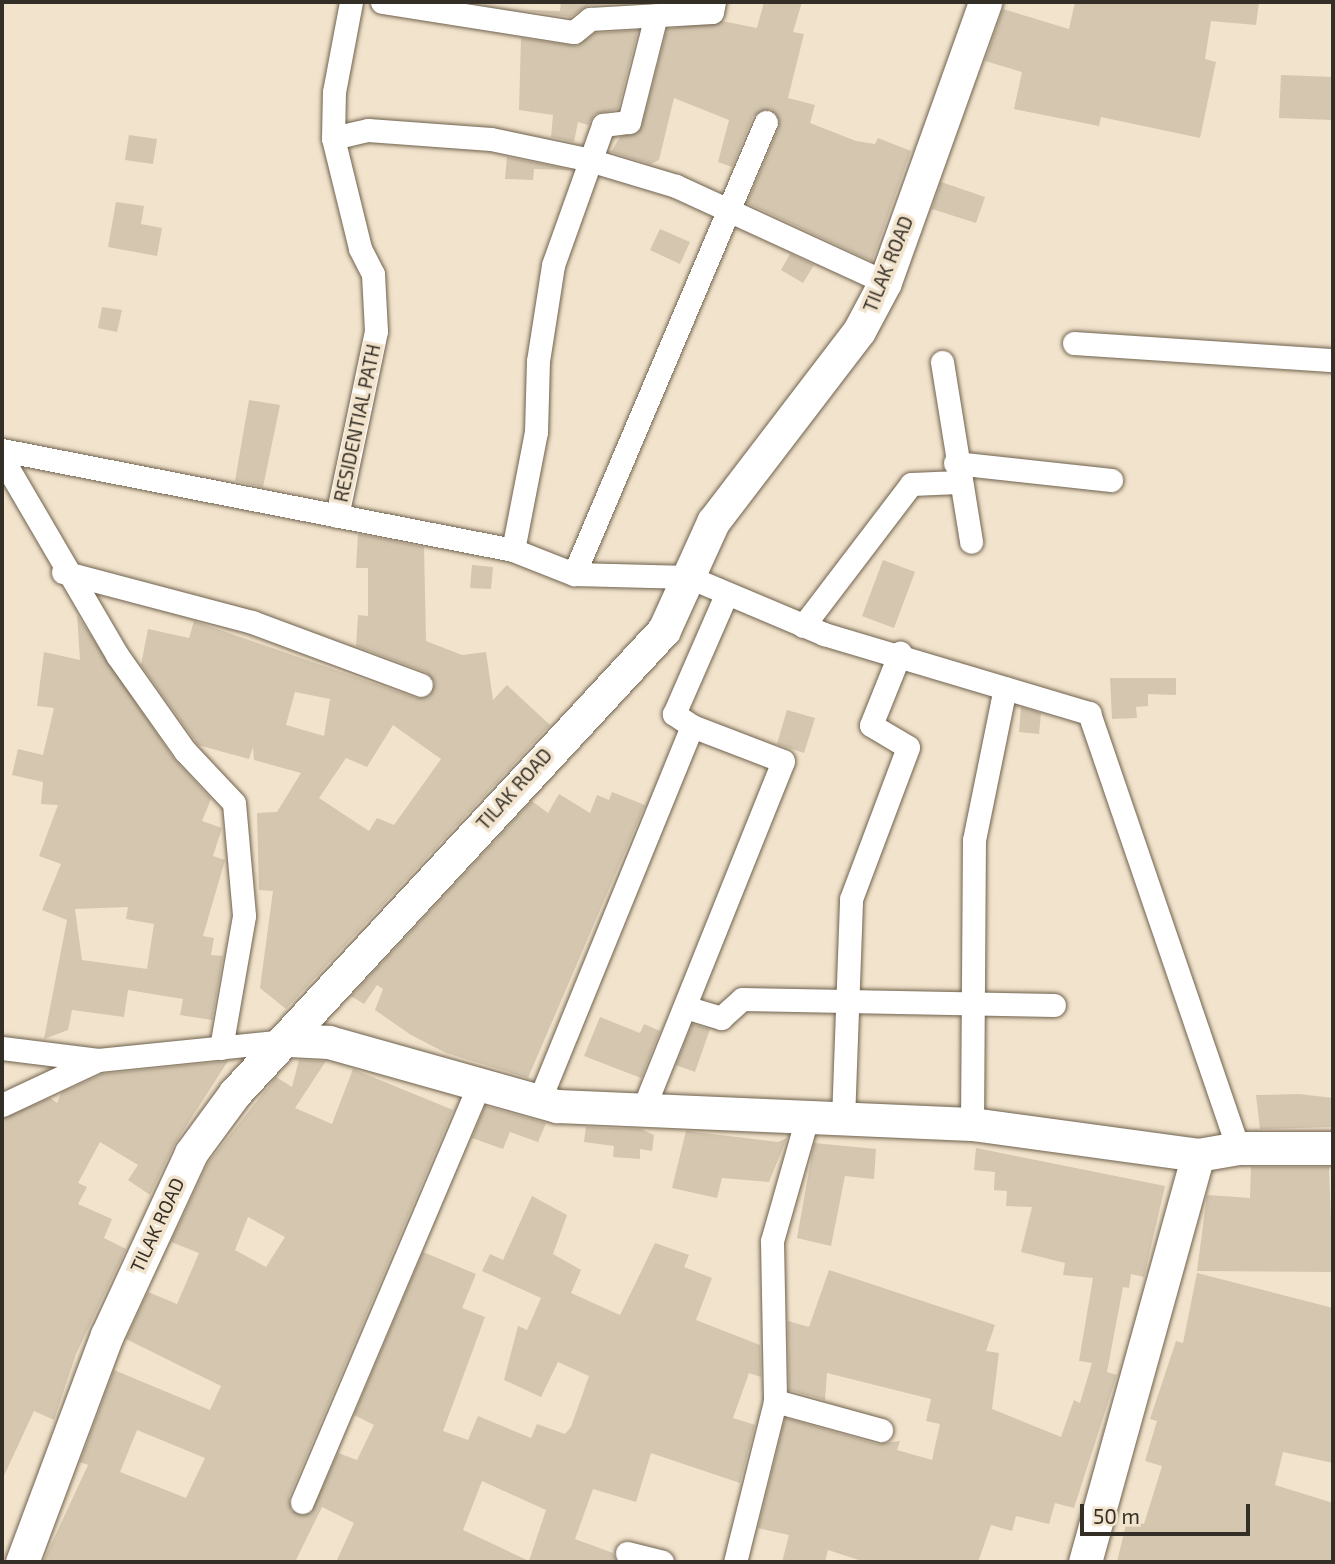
<!DOCTYPE html>
<style>
body{margin:0}
#map{position:relative;width:1335px;height:1564px;overflow:hidden;background:#f2e3cc;font-family:"Exo 2",sans-serif}
div>[style]{position:absolute}
[style*='--x']{left:calc(var(--x)*1px);top:calc(var(--y)*1px);width:calc(var(--w)*1px);rotate:calc(var(--a)*1deg)}
.building>*{inset:0;background:#d4c6af}
.roads{filter:drop-shadow(0 0 2px #6f624e) drop-shadow(0 0 2px #6f624e)}
.street>*{height:23px;margin:-11.5px;padding:0 11.5px;transform-origin:11.5px;border-radius:11.5px;background:#fff}
.secondary>*{height:33px;margin:-16.5px;padding:0 16.5px;transform-origin:16.5px;border-radius:16.5px;background:#fff}
span{translate:-50% -50%;white-space:nowrap;text-align:center;line-height:1.15;-webkit-text-stroke:7px #f2e3cc;paint-order:stroke}
.street-label{font-size:19px;color:#342f26}
.frame{position:absolute;inset:0;border:4px solid #342f26;pointer-events:none}
.scale{position:absolute;left:1080px;top:1504px;width:170px;height:32px;box-sizing:border-box;border:4px solid #342f26;border-top:0;padding-left:9px;font-size:21px;line-height:24px;white-space:nowrap;color:#342f26;-webkit-text-stroke:5px #f2e3cc;paint-order:stroke}
</style>
<div id="map">
<div class="building">
<i style="clip-path:polygon(561px 2px,646px 2px,589px 5px,570px 17px,524px 10px,560px 11px)"></i>
<i style="clip-path:polygon(764px 2px,802px 2px,793px 32px,804px 34px,788px 98px,815px 105px,810px 123px,856px 141px,875px 144px,878px 138px,911px 151px,872px 261px,747px 203px,779px 127px,771px 109px,753px 116px,732px 167px,718px 162px,729px 120px,674px 98px,659px 160px,651px 164px,611px 152px,620px 137px,642px 126px,667px 29px,722px 21px,757px 28px)"></i>
<i style="clip-path:polygon(1075px 2px,1259px 2px,1256px 25px,1211px 21px,1205px 59px,1216px 62px,1200px 138px,1101px 117px,1099px 126px,1014px 109px,1022px 72px,985px 61px,1003px 9px,1069px 29px)"></i>
<i style="clip-path:polygon(638px 30px,618px 109px,595px 114px,588px 125px,578px 122px,574px 142px,551px 137px,553px 115px,519px 110px,521px 38px,577px 46px,595px 33px)"></i>
<i style="clip-path:polygon(1281px 75px,1333px 77px,1333px 120px,1279px 118px)"></i>
<i style="clip-path:polygon(129px 135px,157px 139px,153px 164px,125px 160px)"></i>
<i style="clip-path:polygon(507px 157px,572px 170px,534px 169px,533px 180px,505px 179px)"></i>
<i style="clip-path:polygon(941px 182px,985px 197px,976px 223px,932px 209px)"></i>
<i style="clip-path:polygon(116px 202px,144px 206px,141px 224px,162px 228px,157px 256px,108px 247px)"></i>
<i style="clip-path:polygon(660px 229px,690px 242px,680px 264px,650px 250px)"></i>
<i style="clip-path:polygon(790px 254px,814px 265px,803px 283px,781px 270px)"></i>
<i style="clip-path:polygon(102px 307px,122px 310px,117px 332px,98px 328px)"></i>
<i style="clip-path:polygon(249px 400px,280px 405px,263px 487px,235px 481px)"></i>
<i style="clip-path:polygon(evenodd,358px 534px,424px 547px,426px 641px,462px 655px,486px 652px,493px 700px,507px 685px,550px 725px,286px 1009px,260px 988px,273px 891px,259px 890px,257px 813px,277px 812px,301px 773px,254px 760px,253px 747px,249px 759px,198px 745px,141px 665px,148px 629px,189px 638px,194px 621px,416px 698px,429px 696px,435px 683px,426px 672px,356px 646px,358px 615px,368px 616px,368px 568px,356px 568px,358px 534px,295px 692px,330px 699px,324px 736px,286px 725px,295px 692px,358px 534px,393px 725px,441px 759px,394px 825px,377px 818px,369px 831px,319px 798px,346px 758px,367px 767px,393px 725px)"></i>
<i style="clip-path:polygon(883px 560px,915px 572px,894px 628px,862px 616px)"></i>
<i style="clip-path:polygon(472px 565px,493px 567px,491px 589px,470px 588px)"></i>
<i style="clip-path:polygon(evenodd,77px 615px,174px 759px,211px 799px,202px 821px,222px 828px,213px 856px,225px 860px,203px 936px,214px 938px,211px 955px,223px 956px,212px 1020px,180px 1015px,183px 999px,128px 990px,124px 1017px,72px 1010px,68px 1030px,44px 1039px,67px 920px,42px 910px,61px 864px,39px 856px,58px 805px,41px 804px,43px 782px,12px 775px,18px 749px,43px 755px,54px 708px,37px 706px,44px 652px,80px 660px,77px 615px,128px 907px,126px 919px,154px 924px,147px 969px,82px 960px,75px 909px,128px 907px)"></i>
<i style="clip-path:polygon(1110px 678px,1176px 678px,1176px 695px,1148px 694px,1148px 706px,1136px 707px,1137px 718px,1112px 719px)"></i>
<i style="clip-path:polygon(1021px 707px,1041px 713px,1039px 734px,1019px 732px)"></i>
<i style="clip-path:polygon(787px 710px,815px 718px,804px 753px,777px 744px)"></i>
<i style="clip-path:polygon(612px 792px,645px 805px,528px 1078px,446px 1053px,411px 1035px,375px 1010px,383px 989px,377px 985px,364px 1004px,351px 996px,532px 801px,548px 813px,559px 794px,590px 813px,597px 795px,609px 800px)"></i>
<i style="clip-path:polygon(600px 1017px,640px 1033px,644px 1024px,660px 1031px,641px 1078px,584px 1056px)"></i>
<i style="clip-path:polygon(692px 1024px,710px 1029px,695px 1072px,676px 1065px)"></i>
<i style="clip-path:polygon(evenodd,299px 1060px,326px 1061px,295px 1108px,332px 1124px,353px 1069px,453px 1110px,289px 1497px,291px 1511px,311px 1513px,338px 1453px,357px 1460px,374px 1425px,354px 1415px,423px 1252px,476px 1274px,462px 1308px,485px 1317px,443px 1431px,468px 1440px,478px 1416px,531px 1438px,537px 1424px,565px 1434px,571px 1427px,589px 1376px,558px 1362px,541px 1397px,504px 1380px,518px 1326px,527px 1330px,541px 1298px,482px 1271px,490px 1254px,503px 1260px,532px 1196px,567px 1215px,553px 1254px,581px 1270px,571px 1293px,620px 1315px,655px 1243px,689px 1255px,684px 1267px,712px 1278px,696px 1320px,760px 1345px,761px 1377px,749px 1373px,733px 1418px,755px 1425px,740px 1483px,651px 1453px,636px 1502px,593px 1489px,575px 1539px,613px 1553px,617px 1562px,336px 1562px,354px 1523px,322px 1507px,295px 1562px,43px 1562px,88px 1465px,80px 1462px,114px 1370px,210px 1410px,221px 1386px,126px 1339px,148px 1292px,177px 1304px,199px 1253px,171px 1242px,208px 1163px,276px 1077px,292px 1087px,299px 1060px,248px 1217px,285px 1237px,266px 1267px,235px 1250px,248px 1217px,299px 1060px,137px 1430px,205px 1458px,186px 1498px,120px 1472px,137px 1430px,299px 1060px,482px 1481px,546px 1510px,529px 1561px,463px 1530px,482px 1481px)"></i>
<i style="clip-path:polygon(228px 1061px,174px 1145px,150px 1195px,128px 1180px,138px 1165px,100px 1142px,78px 1183px,87px 1187px,78px 1204px,112px 1219px,104px 1238px,126px 1249px,76px 1354px,54px 1420px,34px 1411px,2px 1480px,2px 1119px,50px 1098px,57px 1103px,61px 1093px,102px 1074px)"></i>
<i style="clip-path:polygon(1299px 1094px,1333px 1098px,1333px 1127px,1260px 1129px,1256px 1095px)"></i>
<i style="clip-path:polygon(485px 1106px,546px 1123px,538px 1142px,510px 1132px,503px 1149px,472px 1138px)"></i>
<i style="clip-path:polygon(586px 1127px,641px 1129px,654px 1135px,652px 1151px,640px 1149px,640px 1159px,613px 1157px,614px 1146px,584px 1142px)"></i>
<i style="clip-path:polygon(686px 1131px,778px 1142px,787px 1138px,769px 1182px,722px 1178px,717px 1198px,672px 1188px)"></i>
<i style="clip-path:polygon(814px 1143px,876px 1149px,874px 1179px,845px 1176px,831px 1246px,797px 1238px)"></i>
<i style="clip-path:polygon(976px 1148px,1165px 1186px,1144px 1277px,1131px 1274px,1129px 1288px,1123px 1287px,1107px 1372px,1117px 1375px,1074px 1508px,1055px 1503px,1049px 1524px,1016px 1516px,1012px 1531px,991px 1525px,978px 1562px,865px 1562px,828px 1550px,825px 1562px,782px 1562px,789px 1535px,758px 1528px,785px 1418px,877px 1444px,900px 1441px,897px 1450px,932px 1460px,940px 1424px,926px 1421px,931px 1399px,827px 1373px,825px 1400px,789px 1390px,788px 1321px,809px 1327px,829px 1270px,995px 1325px,986px 1351px,999px 1353px,992px 1409px,1061px 1437px,1074px 1400px,1080px 1403px,1092px 1363px,1079px 1361px,1093px 1278px,1063px 1275px,1065px 1263px,1021px 1252px,1032px 1207px,1006px 1206px,1007px 1191px,994px 1190px,995px 1172px,974px 1170px)"></i>
<i style="clip-path:polygon(1251px 1167px,1329px 1167px,1333px 1272px,1197px 1271px,1207px 1195px,1250px 1198px)"></i>
<i style="clip-path:polygon(1197px 1273px,1333px 1308px,1333px 1463px,1283px 1452px,1275px 1485px,1333px 1503px,1333px 1562px,1117px 1562px,1127px 1520px,1144px 1524px,1162px 1466px,1145px 1461px,1157px 1421px,1150px 1419px,1176px 1341px,1183px 1343px)"></i>
</div>
<div class="roads">
<div class="street">
<i style="--x:382;--y:2;--w:194;--a:8.9"></i>
<i style="--x:574;--y:32;--w:21;--a:-39"></i>
<i style="--x:590;--y:19;--w:122;--a:-3.3"></i>
<i style="--x:712;--y:12;--w:10;--a:-79"></i>
<i style="--x:333;--y:138;--w:36;--a:-13"></i>
<i style="--x:368;--y:130;--w:123;--a:4.2"></i>
<i style="--x:491;--y:139;--w:97;--a:11.9"></i>
<i style="--x:586;--y:159;--w:94;--a:16.7"></i>
<i style="--x:676;--y:186;--w:230;--a:24.7"></i>
<i style="--x:1074;--y:343;--w:260;--a:3.8"></i>
<i style="--x:942;--y:362;--w:182;--a:80.8"></i>
<i style="--x:2;--y:450;--w:521;--a:11.07"></i>
<i style="--x:513;--y:550;--w:66;--a:21.5"></i>
<i style="--x:574;--y:574;--w:115;--a:1.5"></i>
<i style="--x:689;--y:577;--w:147;--a:22.9"></i>
<i style="--x:824;--y:634;--w:277;--a:16.6"></i>
<i style="--x:1089;--y:713;--w:460;--a:71.1"></i>
<i style="--x:2;--y:458;--w:228;--a:59.7"></i>
<i style="--x:117;--y:655;--w:118;--a:54.7"></i>
<i style="--x:185;--y:751;--w:71;--a:46.7"></i>
<i style="--x:234;--y:803;--w:113;--a:84.9"></i>
<i style="--x:244;--y:916;--w:134;--a:99.9"></i>
<i style="--x:955;--y:463;--w:157;--a:6.2"></i>
<i style="--x:337;--y:516;--w:189;--a:-78.1"></i>
<i style="--x:376;--y:331;--w:57;--a:-93"></i>
<i style="--x:373;--y:274;--w:29;--a:-117"></i>
<i style="--x:360;--y:248;--w:113;--a:-103.8"></i>
<i style="--x:333;--y:138;--w:46;--a:-88.8"></i>
<i style="--x:334;--y:92;--w:92;--a:-79.3"></i>
<i style="--x:513;--y:550;--w:120;--a:-79"></i>
<i style="--x:536;--y:432;--w:71;--a:-88.4"></i>
<i style="--x:538;--y:361;--w:97;--a:-81.1"></i>
<i style="--x:553;--y:265;--w:149;--a:-70.3"></i>
<i style="--x:603;--y:125;--w:26;--a:-7"></i>
<i style="--x:629;--y:122;--w:110;--a:-75.8"></i>
<i style="--x:63;--y:572;--w:196;--a:14.8"></i>
<i style="--x:252;--y:622;--w:180;--a:20.4"></i>
<i style="--x:574;--y:574;--w:491;--a:-67"></i>
<i style="--x:803;--y:626;--w:178;--a:-52.7"></i>
<i style="--x:911;--y:484;--w:48;--a:-2.4"></i>
<i style="--x:685;--y:1007;--w:38;--a:17"></i>
<i style="--x:721;--y:1018;--w:28;--a:-42"></i>
<i style="--x:742;--y:999;--w:312;--a:1.1"></i>
<i style="--x:2;--y:1048;--w:97;--a:7.1"></i>
<i style="--x:539;--y:1101;--w:405;--a:-67.8"></i>
<i style="--x:692;--y:726;--w:22;--a:-146"></i>
<i style="--x:674;--y:714;--w:128;--a:-66.4"></i>
<i style="--x:2;--y:1105;--w:106;--a:-25.1"></i>
<i style="--x:98;--y:1060;--w:189;--a:-5.8"></i>
<i style="--x:642;--y:1112;--w:378;--a:-68.1"></i>
<i style="--x:783;--y:761;--w:97;--a:-159"></i>
<i style="--x:807;--y:1118;--w:128;--a:105.9"></i>
<i style="--x:772;--y:1241;--w:160;--a:88.9"></i>
<i style="--x:775;--y:1401;--w:110;--a:15.3"></i>
<i style="--x:843;--y:1120;--w:221;--a:-87.9"></i>
<i style="--x:851;--y:899;--w:162;--a:-69.4"></i>
<i style="--x:908;--y:747;--w:43;--a:-149.3"></i>
<i style="--x:871;--y:725;--w:78;--a:-68.1"></i>
<i style="--x:972;--y:1124;--w:284;--a:-89.6"></i>
<i style="--x:974;--y:840;--w:155;--a:-78.5"></i>
<i style="--x:302;--y:1502;--w:453;--a:-67"></i>
<i style="--x:627;--y:1553;--w:36;--a:14"></i>
<i style="--x:735;--y:1562;--w:166;--a:-76"></i>
</div>
<div class="secondary">
<i style="--x:289;--y:1040;--w:40;--a:2.9"></i>
<i style="--x:329;--y:1042;--w:237;--a:15.7"></i>
<i style="--x:557;--y:1106;--w:415;--a:2.5"></i>
<i style="--x:972;--y:1124;--w:228;--a:7.8"></i>
<i style="--x:1198;--y:1155;--w:41;--a:-9.9"></i>
<i style="--x:1238;--y:1148;--w:95;--a:0"></i>
<i style="--x:22;--y:1562;--w:242;--a:-69.5"></i>
<i style="--x:107;--y:1335;--w:200;--a:-65.2"></i>
<i style="--x:191;--y:1153;--w:74;--a:-53.7"></i>
<i style="--x:235;--y:1093;--w:631;--a:-47.18"></i>
<i style="--x:664;--y:630;--w:119;--a:-65.6"></i>
<i style="--x:713;--y:522;--w:240;--a:-52.6"></i>
<i style="--x:859;--y:331;--w:55;--a:-62"></i>
<i style="--x:885;--y:282;--w:297;--a:-70.3"></i>
<i style="--x:1085;--y:1562;--w:422;--a:-74.5"></i>
</div>
</div>
<div class="street-label">
<span style="left:888px;top:264px;rotate:-68deg">TILAK ROAD</span>
<span style="left:357px;top:423px;rotate:-78deg">RESIDENTIAL PATH</span>
<span style="left:514px;top:789px;rotate:-48deg">TILAK ROAD</span>
<span style="left:157px;top:1225px;rotate:-65deg">TILAK ROAD</span>
</div>
<div class="frame"></div>
<div class="scale">50 m</div>
</div>
